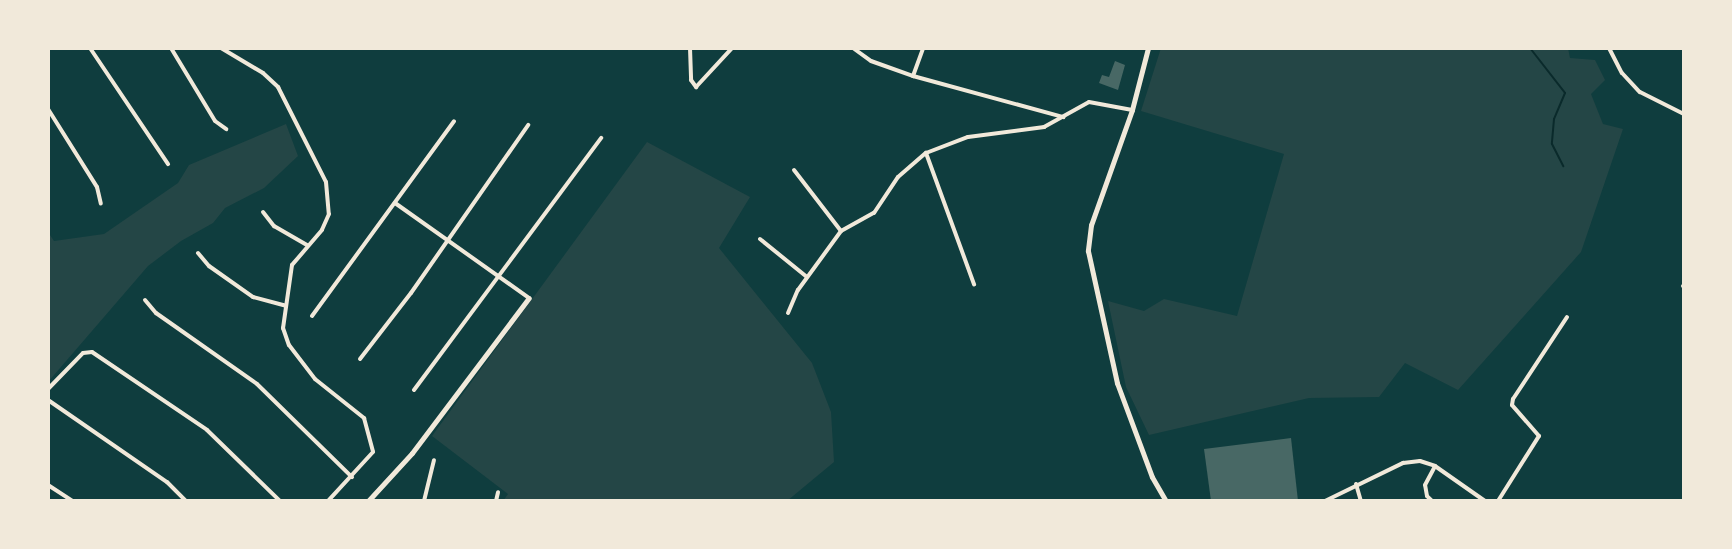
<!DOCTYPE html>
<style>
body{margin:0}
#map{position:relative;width:1732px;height:549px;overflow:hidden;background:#0f3d3e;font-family:Lato,sans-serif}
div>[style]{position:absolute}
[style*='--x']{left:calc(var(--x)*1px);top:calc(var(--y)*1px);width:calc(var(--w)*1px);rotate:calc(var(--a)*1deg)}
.green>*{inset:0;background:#244646}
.stream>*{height:2px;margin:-1px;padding:0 1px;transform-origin:1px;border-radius:1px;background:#0a2a2b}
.building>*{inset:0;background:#486865}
.minor>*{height:4px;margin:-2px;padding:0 2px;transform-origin:2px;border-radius:2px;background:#f1e9da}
.tertiary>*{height:5px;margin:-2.5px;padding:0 2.5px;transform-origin:2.5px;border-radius:2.5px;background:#f1e9da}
span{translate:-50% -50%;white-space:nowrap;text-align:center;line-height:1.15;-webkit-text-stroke:6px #f1e9da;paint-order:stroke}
.frame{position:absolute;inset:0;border:50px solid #f1e9da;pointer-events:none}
</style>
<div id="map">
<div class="green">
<i style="clip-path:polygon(1161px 48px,1568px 48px,1570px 58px,1595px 60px,1605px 80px,1591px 94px,1603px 124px,1623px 129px,1581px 252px,1458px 390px,1405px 363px,1379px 397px,1309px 398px,1149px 435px,1126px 387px,1108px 301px,1144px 311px,1164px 299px,1237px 316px,1284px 154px,1141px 111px)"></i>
<i style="clip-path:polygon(286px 124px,298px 156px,264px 188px,225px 208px,213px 223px,181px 241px,148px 266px,48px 382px,48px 232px,54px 241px,104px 234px,178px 183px,189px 165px)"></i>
<i style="clip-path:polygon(647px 142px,750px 197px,719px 248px,812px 363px,831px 412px,834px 462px,787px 501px,503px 501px,508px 494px,432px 436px)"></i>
</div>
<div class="stream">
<i style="--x:1530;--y:48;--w:57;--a:52.1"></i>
<i style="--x:1565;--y:93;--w:28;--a:113"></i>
<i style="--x:1554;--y:119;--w:25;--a:95"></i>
<i style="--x:1552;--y:144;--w:25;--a:63"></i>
</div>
<div class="building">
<i style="clip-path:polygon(1115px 61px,1125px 65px,1118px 90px,1099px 83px,1102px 75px,1109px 77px)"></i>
<i style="clip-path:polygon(1291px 438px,1298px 501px,1211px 501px,1204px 449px)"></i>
</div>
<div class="minor">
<i style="--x:90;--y:48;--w:140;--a:56.1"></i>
<i style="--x:171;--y:48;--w:85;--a:58.9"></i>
<i style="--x:215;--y:121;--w:14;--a:36"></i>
<i style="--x:221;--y:48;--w:49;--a:30.8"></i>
<i style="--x:263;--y:73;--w:21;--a:43"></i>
<i style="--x:278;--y:87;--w:106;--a:63.2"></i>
<i style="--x:326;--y:182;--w:32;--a:85"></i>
<i style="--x:329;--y:214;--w:17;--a:114"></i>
<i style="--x:322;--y:230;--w:46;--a:130.6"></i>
<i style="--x:292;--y:265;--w:64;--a:98.1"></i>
<i style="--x:283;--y:328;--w:18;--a:71"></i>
<i style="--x:289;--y:345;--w:43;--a:52.6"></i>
<i style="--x:315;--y:379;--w:63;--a:38.5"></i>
<i style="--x:364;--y:418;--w:35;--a:75"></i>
<i style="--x:373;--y:452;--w:67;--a:132.6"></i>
<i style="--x:690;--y:48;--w:32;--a:88"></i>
<i style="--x:691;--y:80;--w:9;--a:54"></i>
<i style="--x:696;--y:87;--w:53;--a:-47.3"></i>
<i style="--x:853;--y:48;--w:22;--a:36"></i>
<i style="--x:871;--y:61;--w:45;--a:19.7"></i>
<i style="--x:913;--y:76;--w:156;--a:15.3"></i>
<i style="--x:1609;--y:48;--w:28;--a:63"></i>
<i style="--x:1622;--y:73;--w:26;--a:47"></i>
<i style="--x:1640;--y:92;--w:49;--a:26.6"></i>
<i style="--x:913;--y:76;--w:30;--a:-70"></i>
<i style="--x:48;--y:109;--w:92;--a:57.9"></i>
<i style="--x:97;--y:187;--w:17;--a:77"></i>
<i style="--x:926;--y:153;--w:140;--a:69.9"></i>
<i style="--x:794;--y:170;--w:77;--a:52.4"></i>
<i style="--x:395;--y:203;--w:164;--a:35.3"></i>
<i style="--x:263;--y:212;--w:18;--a:52"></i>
<i style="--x:274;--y:226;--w:38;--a:30"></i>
<i style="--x:760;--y:239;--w:60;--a:39"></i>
<i style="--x:198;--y:253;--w:17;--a:50"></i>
<i style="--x:209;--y:266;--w:54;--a:35.2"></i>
<i style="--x:253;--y:297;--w:34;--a:15"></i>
<i style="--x:1683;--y:286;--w:1;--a:45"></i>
<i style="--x:145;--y:300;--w:17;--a:50"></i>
<i style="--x:156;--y:313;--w:123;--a:35.1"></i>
<i style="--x:257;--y:384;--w:133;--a:44.4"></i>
<i style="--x:788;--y:313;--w:25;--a:-67"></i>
<i style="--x:798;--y:290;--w:73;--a:-53.9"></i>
<i style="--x:841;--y:231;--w:38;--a:-29"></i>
<i style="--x:874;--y:213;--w:43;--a:-56.3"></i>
<i style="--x:898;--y:177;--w:37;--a:-41"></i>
<i style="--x:926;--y:153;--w:45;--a:-20.9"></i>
<i style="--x:968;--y:137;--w:77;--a:-7.5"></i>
<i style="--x:1044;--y:127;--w:51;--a:-29.1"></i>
<i style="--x:1089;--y:102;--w:44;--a:10.5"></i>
<i style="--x:312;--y:316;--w:241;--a:-53.9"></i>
<i style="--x:360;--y:359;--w:83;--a:-52.3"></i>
<i style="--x:411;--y:293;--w:205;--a:-55.1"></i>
<i style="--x:48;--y:389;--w:50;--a:-45.8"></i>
<i style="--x:83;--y:353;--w:9;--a:-6"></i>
<i style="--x:92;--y:352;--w:139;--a:34.1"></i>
<i style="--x:207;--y:430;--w:102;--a:44.2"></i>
<i style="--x:414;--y:390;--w:314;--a:-53.4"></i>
<i style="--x:48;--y:400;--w:145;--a:34.6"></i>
<i style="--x:167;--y:482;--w:27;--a:45"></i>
<i style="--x:1356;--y:484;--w:18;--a:74"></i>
<i style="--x:48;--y:485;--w:30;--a:33"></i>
<i style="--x:424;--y:501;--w:42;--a:-76.3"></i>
<i style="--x:496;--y:501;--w:9;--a:-77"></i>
<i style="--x:1325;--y:501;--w:87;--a:-26"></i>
<i style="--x:1403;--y:463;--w:17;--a:-7"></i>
<i style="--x:1420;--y:461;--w:16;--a:18"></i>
<i style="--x:1435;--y:466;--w:61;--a:35"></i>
<i style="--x:1432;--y:501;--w:7;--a:-135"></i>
<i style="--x:1427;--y:496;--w:11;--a:-100"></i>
<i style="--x:1425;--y:485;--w:21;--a:-62"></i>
<i style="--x:1498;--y:501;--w:77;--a:-57.8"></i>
<i style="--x:1539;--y:436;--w:41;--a:-131.1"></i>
<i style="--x:1512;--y:405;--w:6;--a:-81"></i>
<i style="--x:1513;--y:399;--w:98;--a:-56.6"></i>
</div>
<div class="tertiary">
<i style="--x:1148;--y:48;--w:64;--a:104.5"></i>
<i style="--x:1132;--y:110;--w:122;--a:109.6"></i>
<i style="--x:1091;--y:225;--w:26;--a:97"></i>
<i style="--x:1088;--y:251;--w:135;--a:77.6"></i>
<i style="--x:1117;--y:383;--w:100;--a:69.6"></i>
<i style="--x:1152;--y:477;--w:28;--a:60"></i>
<i style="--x:368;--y:501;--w:65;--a:-47.5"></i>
<i style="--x:412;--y:453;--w:194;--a:-53"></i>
</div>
<div class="frame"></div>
</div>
